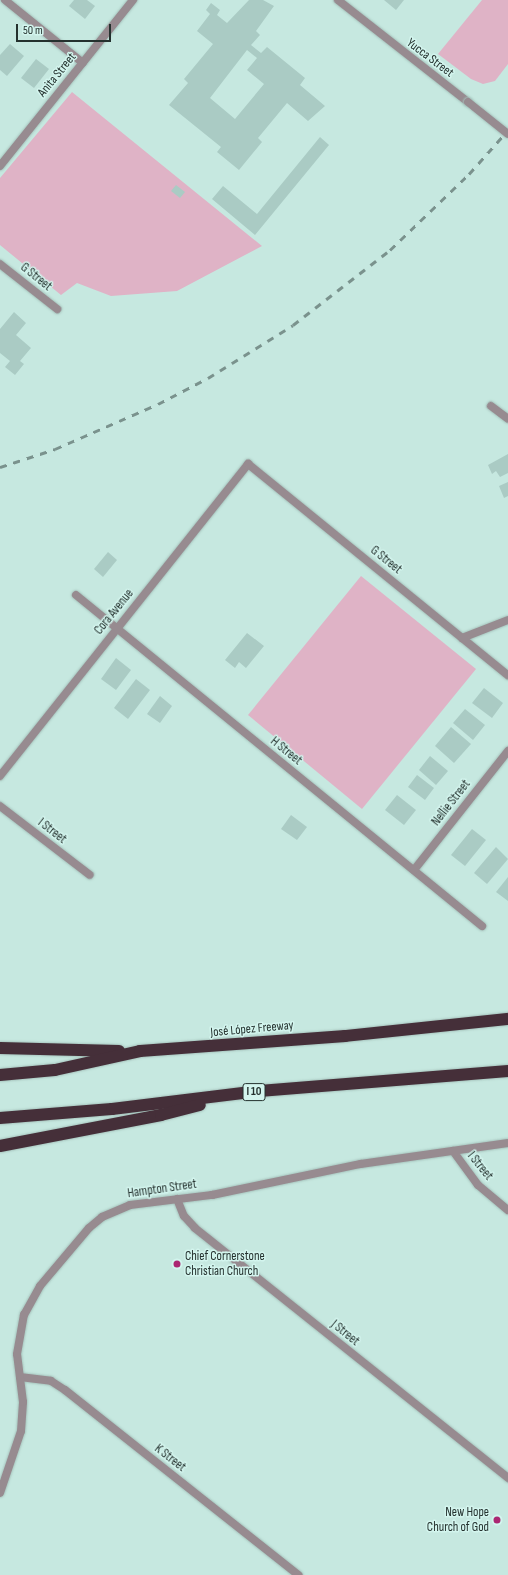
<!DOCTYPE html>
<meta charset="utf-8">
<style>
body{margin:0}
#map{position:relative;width:508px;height:1575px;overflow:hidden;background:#c6e8e0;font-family:"Sofia Sans Condensed",sans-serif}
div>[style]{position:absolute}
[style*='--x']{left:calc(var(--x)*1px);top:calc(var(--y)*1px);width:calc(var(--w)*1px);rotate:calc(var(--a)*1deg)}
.green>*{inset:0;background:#dfb3c6}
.building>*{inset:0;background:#aacbc4}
.roads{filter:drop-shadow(0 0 1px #a6c3bc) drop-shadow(0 0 1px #a6c3bc)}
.minor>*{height:8px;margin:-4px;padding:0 4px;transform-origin:4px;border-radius:4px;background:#978b90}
.motorway>*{height:12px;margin:-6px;padding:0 6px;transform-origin:6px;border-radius:6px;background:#452f39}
.rail>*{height:3px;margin-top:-1.5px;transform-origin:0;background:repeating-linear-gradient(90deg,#7a928d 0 7px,transparent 0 14px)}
.bridges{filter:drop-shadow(0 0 1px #a6c3bc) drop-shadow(0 0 1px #a6c3bc)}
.minor-bridge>*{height:8px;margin:-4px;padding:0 4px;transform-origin:4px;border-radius:4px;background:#978b90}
.dots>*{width:11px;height:11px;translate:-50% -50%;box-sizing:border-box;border:2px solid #d3f5ee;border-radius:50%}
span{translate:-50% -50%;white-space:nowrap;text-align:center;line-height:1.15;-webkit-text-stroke:3px #d3f5ee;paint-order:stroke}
.shield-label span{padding:1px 3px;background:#d3f5ee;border:1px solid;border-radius:3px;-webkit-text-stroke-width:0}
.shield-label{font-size:12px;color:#24312e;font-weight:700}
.street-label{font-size:13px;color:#24312e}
.poi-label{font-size:13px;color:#24312e}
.left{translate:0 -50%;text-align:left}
.right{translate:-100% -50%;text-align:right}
.scale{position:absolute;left:16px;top:24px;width:95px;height:18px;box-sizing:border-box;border:2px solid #24312e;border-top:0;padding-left:5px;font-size:12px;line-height:14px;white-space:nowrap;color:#24312e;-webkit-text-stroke:3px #d3f5ee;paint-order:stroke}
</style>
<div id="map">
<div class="green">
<i style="clip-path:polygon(482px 0,508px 0,508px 64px,495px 81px,483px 84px,471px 79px,438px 54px)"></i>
<i style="clip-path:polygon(72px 92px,262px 246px,177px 291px,111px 296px,77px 283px,61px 295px,0 245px,0 178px)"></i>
<i style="clip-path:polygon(361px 576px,476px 669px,362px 809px,248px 715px)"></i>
</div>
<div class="building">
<i style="clip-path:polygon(74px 0,87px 0,95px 6px,85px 19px,69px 6px)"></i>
<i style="clip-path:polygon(evenodd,249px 0,263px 0,274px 6px,256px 31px,260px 35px,251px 45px,261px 53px,267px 47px,305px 78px,300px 85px,325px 106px,308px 121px,287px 103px,258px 138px,262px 142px,239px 170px,217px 152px,221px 147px,169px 105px,188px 83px,184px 79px,213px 44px,197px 31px,210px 14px,206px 10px,211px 3px,220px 10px,217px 15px,227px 23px,249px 0,247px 50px,257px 58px,247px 70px,264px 84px,235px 119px,210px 98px,247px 50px)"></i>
<i style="clip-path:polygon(384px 0,404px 0,396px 10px)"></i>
<i style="clip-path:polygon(10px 44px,24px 56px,7px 76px,0 70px,0 55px)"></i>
<i style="clip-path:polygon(36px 59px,49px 69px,34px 88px,21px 78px)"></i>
<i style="clip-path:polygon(320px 137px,329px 145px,255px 235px,212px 199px,223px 186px,257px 214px)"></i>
<i style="clip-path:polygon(176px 185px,185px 192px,180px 198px,171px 191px)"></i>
<i style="clip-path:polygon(14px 312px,26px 323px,16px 335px,31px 348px,20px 361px,24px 364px,15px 375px,5px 367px,10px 361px,0 353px,0 329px)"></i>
<i style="clip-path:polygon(508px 454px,508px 473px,500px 477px,496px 471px,492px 474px,488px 465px)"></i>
<i style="clip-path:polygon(508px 482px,508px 496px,504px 498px,499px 486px)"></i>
<i style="clip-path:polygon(108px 552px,117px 560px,103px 577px,94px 569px)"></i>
<i style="clip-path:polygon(247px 633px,264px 646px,246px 668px,239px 662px,235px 668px,225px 660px)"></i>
<i style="clip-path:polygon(116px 658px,131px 670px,116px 690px,101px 679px)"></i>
<i style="clip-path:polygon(136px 679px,150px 690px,128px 719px,114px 708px)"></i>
<i style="clip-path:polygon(484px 688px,503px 703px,492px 718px,472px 703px)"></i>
<i style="clip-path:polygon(160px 696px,172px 706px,160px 723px,147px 714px)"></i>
<i style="clip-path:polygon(465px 709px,485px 725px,473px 740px,453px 723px)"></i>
<i style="clip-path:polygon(451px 727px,471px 744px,454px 763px,435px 746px)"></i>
<i style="clip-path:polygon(430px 756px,448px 771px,436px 785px,419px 770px)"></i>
<i style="clip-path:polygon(417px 775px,434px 788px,425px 800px,408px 787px)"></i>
<i style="clip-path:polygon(397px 795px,416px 810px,404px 825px,385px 810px)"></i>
<i style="clip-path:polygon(291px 815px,307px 827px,297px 840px,281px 829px)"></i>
<i style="clip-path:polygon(472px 829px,486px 840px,465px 866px,451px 855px)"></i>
<i style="clip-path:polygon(496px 847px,508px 859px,487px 884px,474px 873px)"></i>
<i style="clip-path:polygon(508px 877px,508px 901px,496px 892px)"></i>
</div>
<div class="roads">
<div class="minor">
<i style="--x:5;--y:0;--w:100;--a:38.9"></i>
<i style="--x:338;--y:0;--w:165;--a:38.1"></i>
<i style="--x:0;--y:166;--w:213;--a:-51.3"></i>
<i style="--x:0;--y:264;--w:73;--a:38.3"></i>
<i style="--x:491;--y:406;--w:21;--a:37"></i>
<i style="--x:76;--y:595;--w:524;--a:39.19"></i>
<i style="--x:462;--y:638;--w:49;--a:-21.4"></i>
<i style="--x:0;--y:776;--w:399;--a:-51.5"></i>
<i style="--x:248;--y:464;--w:335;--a:39.1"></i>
<i style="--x:0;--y:806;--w:113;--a:37.5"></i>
<i style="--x:414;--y:870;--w:152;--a:-51.7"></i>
<i style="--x:453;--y:1151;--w:42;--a:53.7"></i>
<i style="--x:478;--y:1185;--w:39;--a:40"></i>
<i style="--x:177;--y:1199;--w:18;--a:68"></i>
<i style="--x:184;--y:1216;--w:16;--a:47"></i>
<i style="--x:195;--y:1228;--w:401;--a:38.6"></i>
<i style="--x:20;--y:1377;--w:31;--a:7"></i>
<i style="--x:51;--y:1381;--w:17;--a:33"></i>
<i style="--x:65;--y:1390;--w:298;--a:38.4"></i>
<i style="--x:0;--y:1493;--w:65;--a:-71.3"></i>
<i style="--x:21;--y:1431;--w:29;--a:-86"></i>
<i style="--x:23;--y:1402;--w:48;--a:-97.1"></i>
<i style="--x:17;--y:1354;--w:40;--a:-80"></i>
<i style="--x:24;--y:1315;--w:33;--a:-61"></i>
<i style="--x:40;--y:1286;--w:76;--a:-49.8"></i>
<i style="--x:89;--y:1228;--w:17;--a:-40"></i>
<i style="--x:102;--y:1217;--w:30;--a:-23"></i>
<i style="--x:130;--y:1205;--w:83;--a:-7"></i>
<i style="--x:212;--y:1195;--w:152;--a:-11.8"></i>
<i style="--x:361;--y:1164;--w:148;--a:-8.1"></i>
</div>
<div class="motorway">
<i style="--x:0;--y:1048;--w:119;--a:1.4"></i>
<i style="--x:0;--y:1075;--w:55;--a:-5.2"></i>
<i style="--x:55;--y:1070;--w:87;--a:-12.6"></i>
<i style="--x:140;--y:1051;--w:206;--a:-4.2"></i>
<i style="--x:345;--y:1036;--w:164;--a:-6"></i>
<i style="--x:0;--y:1118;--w:112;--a:-4.6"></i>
<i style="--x:112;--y:1109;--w:148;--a:-7"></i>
<i style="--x:259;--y:1091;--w:250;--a:-4.6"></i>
<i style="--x:0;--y:1146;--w:164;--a:-10.9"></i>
<i style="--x:161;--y:1115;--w:40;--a:-14.4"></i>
</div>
</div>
<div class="rail">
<i style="--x:0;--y:467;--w:58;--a:-18.1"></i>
<i style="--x:55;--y:449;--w:112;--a:-23.6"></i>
<i style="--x:158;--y:404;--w:56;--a:-27.5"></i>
<i style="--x:208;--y:378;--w:100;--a:-31.9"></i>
<i style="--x:293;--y:325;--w:123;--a:-37.7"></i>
<i style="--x:390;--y:250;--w:110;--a:-43.9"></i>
<i style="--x:469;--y:174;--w:59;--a:-48.4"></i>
</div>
<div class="bridges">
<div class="minor-bridge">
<i style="--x:468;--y:102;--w:51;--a:38.7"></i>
</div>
</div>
<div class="dots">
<i style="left:177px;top:1264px;background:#ab2772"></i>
<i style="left:497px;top:1520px;background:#ab2772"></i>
</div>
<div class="shield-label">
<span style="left:254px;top:1092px">I 10</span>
</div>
<div class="street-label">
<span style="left:430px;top:58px;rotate:37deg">Yucca Street</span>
<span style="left:57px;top:75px;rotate:-51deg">Anita Street</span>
<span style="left:36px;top:277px;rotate:39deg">G Street</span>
<span style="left:386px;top:560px;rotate:39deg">G Street</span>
<span style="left:114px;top:612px;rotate:-51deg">Cora Avenue</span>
<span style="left:286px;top:751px;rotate:39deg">H Street</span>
<span style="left:451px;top:803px;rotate:-52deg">Nellie Street</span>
<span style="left:52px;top:831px;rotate:38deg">I Street</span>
<span style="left:252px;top:1029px;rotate:-5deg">José López Freeway</span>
<span style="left:480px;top:1166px;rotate:51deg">I Street</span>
<span style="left:162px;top:1189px;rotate:-8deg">Hampton Street</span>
<span style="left:345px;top:1333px;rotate:39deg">J Street</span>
<span style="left:170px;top:1458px;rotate:38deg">K Street</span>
</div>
<div class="poi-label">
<span class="left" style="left:185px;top:1264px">Chief Cornerstone<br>Christian Church</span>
<span class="right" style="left:489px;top:1520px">New Hope<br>Church of God</span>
</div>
<div class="scale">50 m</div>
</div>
